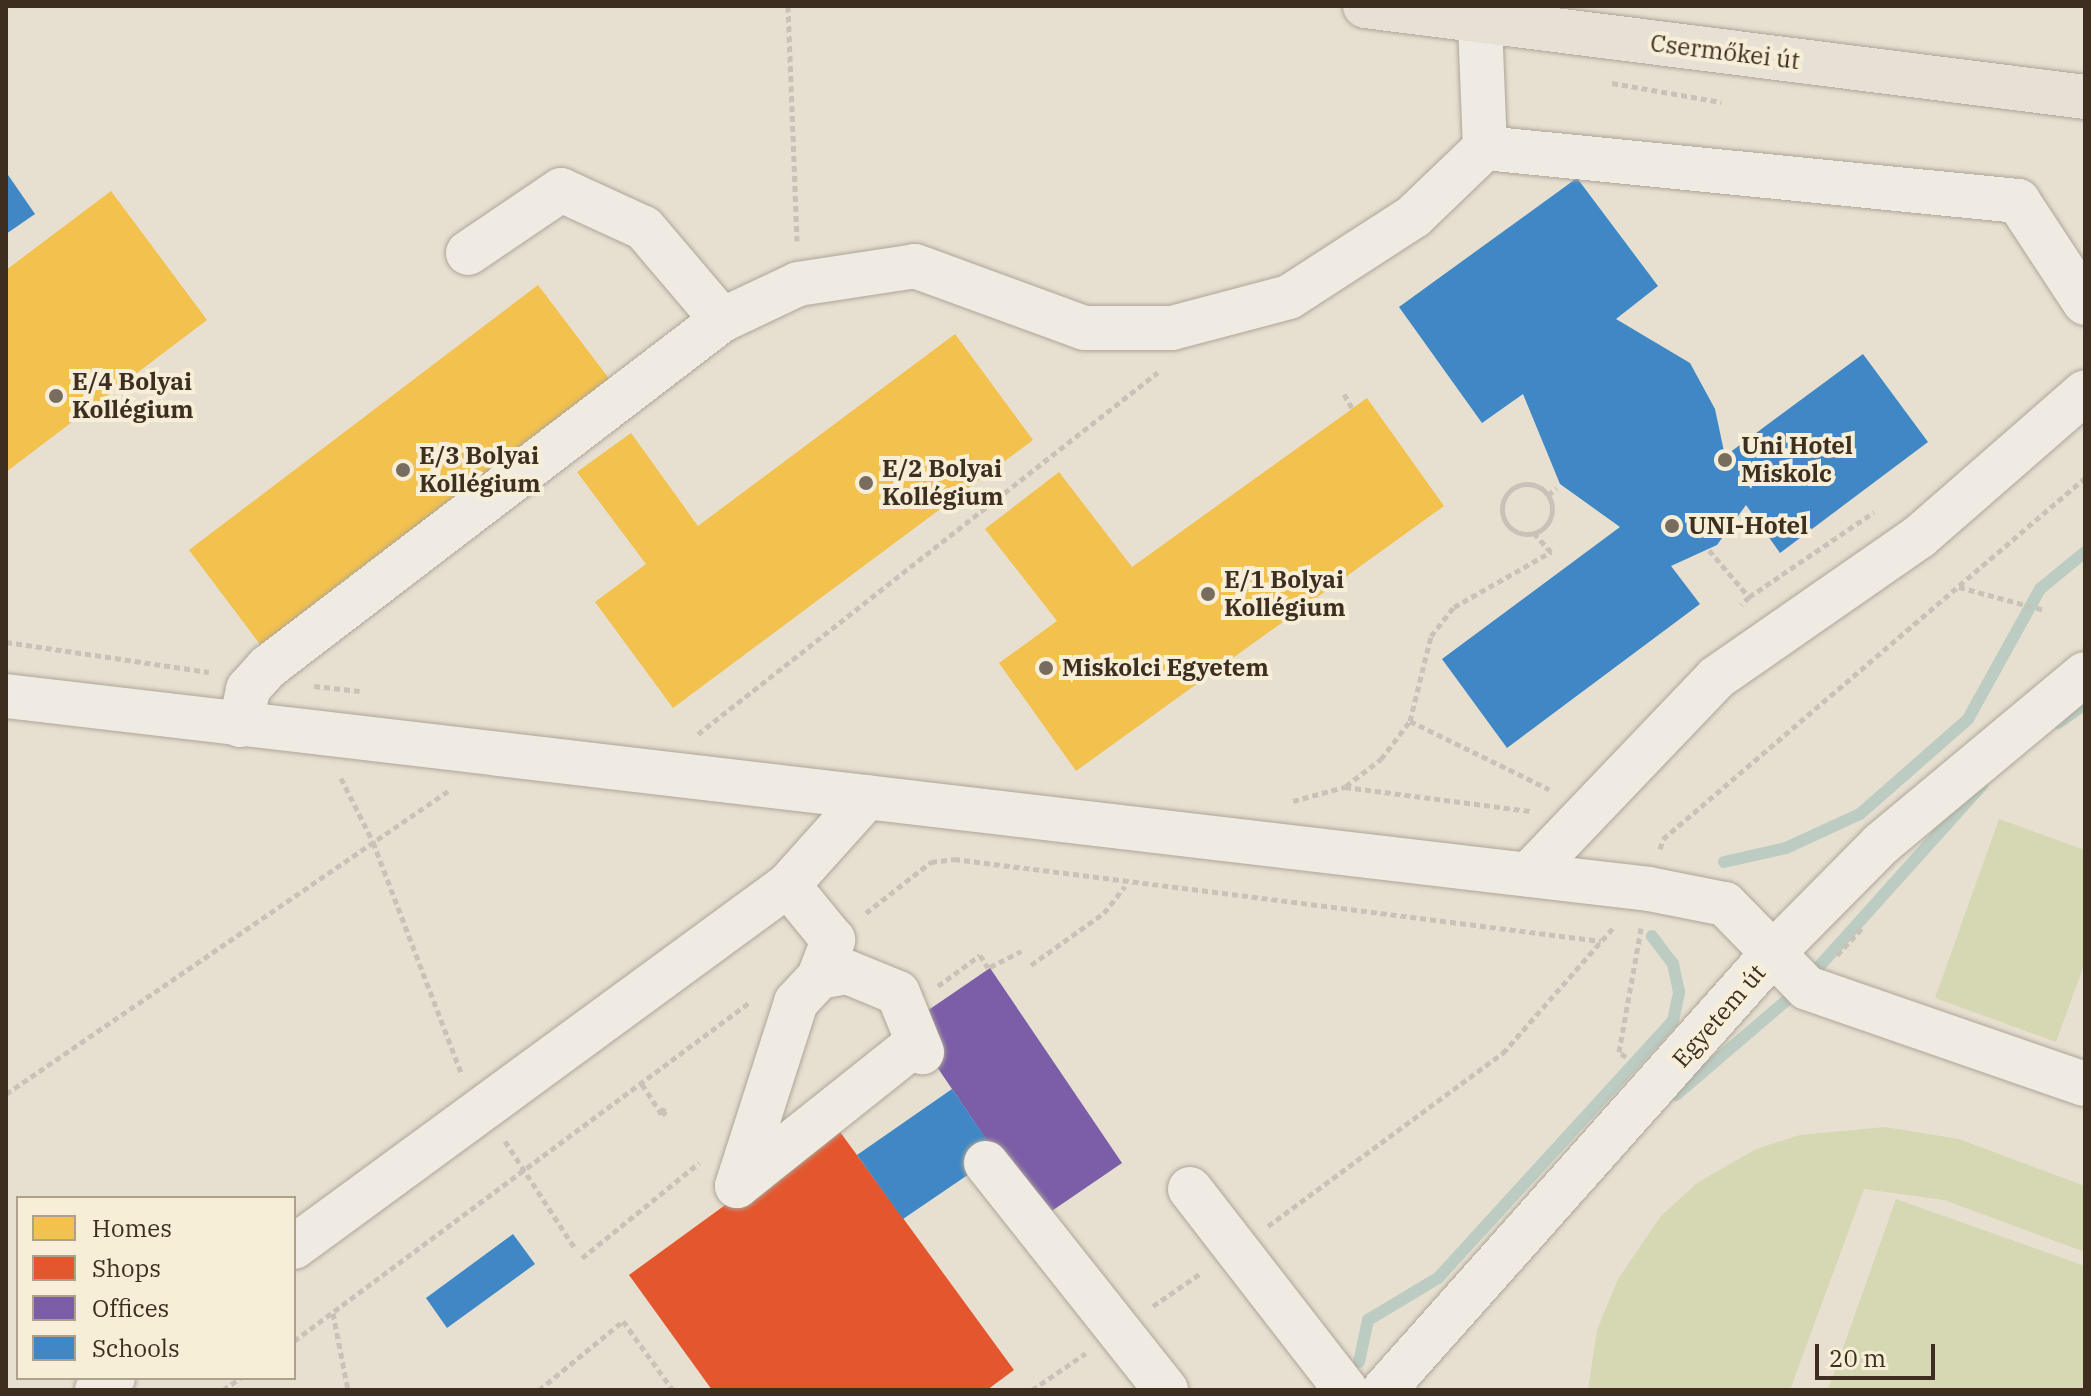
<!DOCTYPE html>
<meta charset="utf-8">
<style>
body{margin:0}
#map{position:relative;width:2091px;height:1396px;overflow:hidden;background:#e7e0d1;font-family:"IBM Plex Serif",serif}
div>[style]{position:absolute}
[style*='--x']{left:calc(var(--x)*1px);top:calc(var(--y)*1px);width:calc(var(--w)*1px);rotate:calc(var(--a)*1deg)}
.green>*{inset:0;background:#d6d7b3}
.homes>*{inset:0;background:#f2c14e}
.shops>*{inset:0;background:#e4572e}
.offices>*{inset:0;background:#7b5ea7}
.schools>*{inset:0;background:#3f88c5}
.stream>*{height:12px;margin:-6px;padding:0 6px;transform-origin:6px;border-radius:6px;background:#bcccc2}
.path>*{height:5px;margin-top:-2.5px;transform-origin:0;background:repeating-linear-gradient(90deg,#c8c2b9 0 6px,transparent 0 10px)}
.path>.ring{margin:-2.5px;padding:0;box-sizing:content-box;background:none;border:5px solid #c8c2b9;border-radius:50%}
.roads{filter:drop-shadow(0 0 2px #ada599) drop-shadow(0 0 2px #ada599)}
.minor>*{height:44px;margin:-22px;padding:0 22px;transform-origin:22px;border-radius:22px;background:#efebe3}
.major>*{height:44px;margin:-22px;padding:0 22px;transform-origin:22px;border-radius:22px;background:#e6e1d4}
.dots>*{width:22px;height:22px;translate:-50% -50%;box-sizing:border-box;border:4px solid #f7eed8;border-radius:50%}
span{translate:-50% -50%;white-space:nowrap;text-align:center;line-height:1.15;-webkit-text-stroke:8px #f7eed8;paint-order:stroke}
.street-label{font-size:24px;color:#3d2e20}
.poi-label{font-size:24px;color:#3d2e20;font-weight:700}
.left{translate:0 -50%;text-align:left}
.frame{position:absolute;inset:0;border:8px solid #3d2e20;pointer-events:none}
.legend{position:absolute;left:16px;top:1196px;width:280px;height:184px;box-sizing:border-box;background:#f7eed8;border:2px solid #ada18e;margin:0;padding:10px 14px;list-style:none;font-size:24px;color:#3d2e20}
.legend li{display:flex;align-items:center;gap:16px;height:40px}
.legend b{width:40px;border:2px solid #ada18e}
.scale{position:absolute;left:1815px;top:1344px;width:120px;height:36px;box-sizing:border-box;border:4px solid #3d2e20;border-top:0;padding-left:10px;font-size:24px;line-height:28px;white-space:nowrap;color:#3d2e20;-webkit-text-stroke:6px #f7eed8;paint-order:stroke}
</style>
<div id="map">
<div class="green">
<i style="clip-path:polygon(1999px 819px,2085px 850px,2085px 962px,2056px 1042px,1935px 998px)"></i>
<i style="clip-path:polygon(1885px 1127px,1959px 1139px,2085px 1186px,2085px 1252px,1944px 1200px,1864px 1189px,1790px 1390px,1588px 1390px,1597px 1330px,1618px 1279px,1661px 1216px,1697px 1183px,1756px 1149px,1800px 1135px)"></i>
<i style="clip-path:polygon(1896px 1199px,2085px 1266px,2085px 1390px,1828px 1390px)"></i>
</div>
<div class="homes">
<i style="clip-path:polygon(111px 191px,207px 320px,6px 472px,6px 270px)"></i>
<i style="clip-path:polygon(538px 285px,617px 389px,268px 655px,189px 550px)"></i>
<i style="clip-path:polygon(955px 334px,1033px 440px,673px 708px,595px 602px,646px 564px,577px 472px,631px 433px,698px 526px)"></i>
<i style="clip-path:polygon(1367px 398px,1444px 506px,1076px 771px,999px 663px,1057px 621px,985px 529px,1059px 472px,1132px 567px)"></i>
</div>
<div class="shops">
<i style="clip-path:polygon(835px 1125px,1014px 1370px,987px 1390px,712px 1390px,629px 1275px)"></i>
</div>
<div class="offices">
<i style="clip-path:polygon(990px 968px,1122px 1163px,1040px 1219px,908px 1024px)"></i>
</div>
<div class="schools">
<i style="clip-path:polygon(6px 172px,35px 214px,6px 234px)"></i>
<i style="clip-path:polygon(1577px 178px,1658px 286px,1616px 319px,1690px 363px,1715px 409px,1725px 456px,1863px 354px,1928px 442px,1780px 553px,1746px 505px,1717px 545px,1671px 566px,1700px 604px,1507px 748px,1442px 659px,1620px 527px,1560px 484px,1523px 394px,1482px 423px,1399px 307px)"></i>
<i style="clip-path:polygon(952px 1089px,997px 1155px,903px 1219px,857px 1155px)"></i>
<i style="clip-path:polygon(513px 1234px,535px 1264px,447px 1328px,426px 1298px)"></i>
</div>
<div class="stream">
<i style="--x:2058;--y:723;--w:33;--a:-35"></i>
<i style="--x:1724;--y:862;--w:64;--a:-12.7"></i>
<i style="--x:1786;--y:848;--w:81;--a:-24.7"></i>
<i style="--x:1860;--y:814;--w:144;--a:-41.3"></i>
<i style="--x:1968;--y:719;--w:149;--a:-61"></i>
<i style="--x:2040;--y:589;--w:58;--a:-39.4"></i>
<i style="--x:1807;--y:980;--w:262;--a:-48.1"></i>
<i style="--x:1676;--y:1095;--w:155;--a:-40.6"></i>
<i style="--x:1359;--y:1362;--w:43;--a:-77.9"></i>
<i style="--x:1368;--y:1320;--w:82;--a:-31"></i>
<i style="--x:1438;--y:1278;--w:348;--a:-47.6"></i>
<i style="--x:1673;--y:1021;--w:30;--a:-78"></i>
<i style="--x:1679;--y:992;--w:29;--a:-102"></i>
<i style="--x:1673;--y:964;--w:35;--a:-127"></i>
</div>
<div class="path">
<i style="--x:788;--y:6;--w:235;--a:87.8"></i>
<i style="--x:1612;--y:83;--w:111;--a:9.9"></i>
<i style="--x:1344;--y:394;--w:16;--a:60"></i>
<i class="ring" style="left:1502px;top:484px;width:45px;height:45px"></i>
<i style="--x:1548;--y:495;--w:11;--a:-38"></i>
<i style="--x:1709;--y:550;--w:62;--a:49.6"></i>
<i style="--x:1749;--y:597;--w:11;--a:135"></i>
<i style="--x:1959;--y:587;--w:88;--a:15.1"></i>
<i style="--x:1749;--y:597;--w:151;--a:-34.2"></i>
<i style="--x:6;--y:642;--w:205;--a:8.4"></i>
<i style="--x:314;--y:686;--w:46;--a:6.2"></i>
<i style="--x:1410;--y:721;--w:155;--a:26.1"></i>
<i style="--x:698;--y:734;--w:585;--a:-38.2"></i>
<i style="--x:341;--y:778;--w:72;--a:63.4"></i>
<i style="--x:373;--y:842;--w:246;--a:69.1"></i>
<i style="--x:1346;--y:786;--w:44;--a:-37.6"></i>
<i style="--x:1381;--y:759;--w:48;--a:-52.7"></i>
<i style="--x:1410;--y:721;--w:88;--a:-76.1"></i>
<i style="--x:1431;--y:636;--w:37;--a:-52"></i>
<i style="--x:1454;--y:607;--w:112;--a:-29.6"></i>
<i style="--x:1551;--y:552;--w:25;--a:-132"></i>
<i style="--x:1293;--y:801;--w:54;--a:-15.1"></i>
<i style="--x:1345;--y:787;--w:188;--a:7.4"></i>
<i style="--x:1660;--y:849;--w:10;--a:-73"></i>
<i style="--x:1663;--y:839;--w:555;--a:-40.55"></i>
<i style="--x:866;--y:913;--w:83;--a:-38.1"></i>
<i style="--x:931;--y:862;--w:23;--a:-7"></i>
<i style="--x:954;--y:859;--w:652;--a:7.22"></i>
<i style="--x:1837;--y:955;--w:38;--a:-47"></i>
<i style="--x:1031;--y:965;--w:90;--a:-35.5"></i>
<i style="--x:1104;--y:913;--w:34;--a:-52"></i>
<i style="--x:990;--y:967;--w:35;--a:-27"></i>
<i style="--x:938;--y:986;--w:52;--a:-36.4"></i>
<i style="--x:980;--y:955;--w:15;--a:58"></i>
<i style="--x:1626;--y:1057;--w:9;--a:-144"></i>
<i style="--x:1619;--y:1052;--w:126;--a:-79.9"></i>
<i style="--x:642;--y:1084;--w:37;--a:57"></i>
<i style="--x:662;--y:1115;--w:6;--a:-45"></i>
<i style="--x:666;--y:1111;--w:6;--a:-162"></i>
<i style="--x:6;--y:1094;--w:536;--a:-34.43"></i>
<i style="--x:505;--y:1141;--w:130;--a:56.9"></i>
<i style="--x:1268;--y:1226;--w:292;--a:-36.4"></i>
<i style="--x:1503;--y:1053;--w:167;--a:-48.7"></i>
<i style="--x:582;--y:1258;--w:151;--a:-39.1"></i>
<i style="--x:1153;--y:1306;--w:58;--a:-34.5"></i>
<i style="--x:333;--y:1313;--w:78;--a:79"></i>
<i style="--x:294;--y:1341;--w:568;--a:-36.63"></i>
<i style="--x:223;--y:1390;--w:21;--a:-35"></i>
<i style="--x:539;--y:1390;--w:109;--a:-39.4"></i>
<i style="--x:623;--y:1321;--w:85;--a:54.1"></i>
<i style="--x:1032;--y:1390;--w:65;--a:-34.4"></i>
</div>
<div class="roads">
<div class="minor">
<i style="--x:1485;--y:148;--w:536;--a:5.68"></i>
<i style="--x:2018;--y:201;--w:122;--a:56.7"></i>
<i style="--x:468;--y:253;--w:112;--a:-34.1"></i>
<i style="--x:561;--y:190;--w:91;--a:24.6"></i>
<i style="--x:644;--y:228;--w:121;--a:49.7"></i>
<i style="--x:722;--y:320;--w:84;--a:-25.3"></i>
<i style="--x:798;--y:284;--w:118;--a:-8.7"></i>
<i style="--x:915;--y:266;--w:180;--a:20.1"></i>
<i style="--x:1084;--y:328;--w:88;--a:0"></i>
<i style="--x:1172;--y:328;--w:121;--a:-14.8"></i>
<i style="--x:1289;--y:297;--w:149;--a:-32.9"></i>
<i style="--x:1414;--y:216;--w:98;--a:-43.8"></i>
<i style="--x:1485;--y:148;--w:126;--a:-92.3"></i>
<i style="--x:6;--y:696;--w:1654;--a:6.7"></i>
<i style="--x:1649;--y:889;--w:77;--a:11.2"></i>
<i style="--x:1725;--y:904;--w:117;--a:45.7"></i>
<i style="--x:1807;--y:988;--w:294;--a:19.1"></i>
<i style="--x:240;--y:725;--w:37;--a:-77"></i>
<i style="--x:248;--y:689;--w:30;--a:-48"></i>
<i style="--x:268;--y:667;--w:571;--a:-37.39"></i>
<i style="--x:1529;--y:874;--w:271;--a:-46.3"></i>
<i style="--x:1716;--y:678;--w:247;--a:-34.8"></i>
<i style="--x:1919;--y:537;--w:220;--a:-41.1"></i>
<i style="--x:819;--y:977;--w:28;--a:-10"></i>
<i style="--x:847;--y:972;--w:55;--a:22.4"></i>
<i style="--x:898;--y:993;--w:64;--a:67.9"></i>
<i style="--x:986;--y:1163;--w:290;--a:51.6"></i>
<i style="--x:737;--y:1186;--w:193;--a:-72.2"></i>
<i style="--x:796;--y:1002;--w:34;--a:-47"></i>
<i style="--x:819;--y:977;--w:40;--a:-69"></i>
<i style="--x:833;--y:940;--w:71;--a:-129.3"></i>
<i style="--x:737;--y:1186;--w:230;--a:-38.5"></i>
<i style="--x:1190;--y:1189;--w:254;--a:52.2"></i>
<i style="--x:294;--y:1247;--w:612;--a:-36.23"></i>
<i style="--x:788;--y:885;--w:118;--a:-48.1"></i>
<i style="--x:97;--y:1390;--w:20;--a:-37"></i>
<i style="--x:1384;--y:1390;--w:586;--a:-48.32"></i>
<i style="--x:1774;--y:952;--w:153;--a:-45.3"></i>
<i style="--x:1882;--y:843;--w:264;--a:-39.8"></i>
</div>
<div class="major">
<i style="--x:1365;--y:6;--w:726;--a:7.2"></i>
</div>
</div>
<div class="dots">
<i style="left:56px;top:396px;background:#786c5e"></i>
<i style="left:1725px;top:460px;background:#786c5e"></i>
<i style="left:403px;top:470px;background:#786c5e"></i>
<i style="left:866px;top:483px;background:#786c5e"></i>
<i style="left:1672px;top:526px;background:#786c5e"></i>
<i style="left:1208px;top:594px;background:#786c5e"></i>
<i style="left:1046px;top:668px;background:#786c5e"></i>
</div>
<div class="street-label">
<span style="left:1725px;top:52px;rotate:7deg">Csermőkei út</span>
<span style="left:1719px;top:1016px;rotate:-49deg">Egyetem út</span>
</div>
<div class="poi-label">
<span class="left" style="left:72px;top:396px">E/4 Bolyai<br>Kollégium</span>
<span class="left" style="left:1741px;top:460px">Uni Hotel<br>Miskolc</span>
<span class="left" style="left:419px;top:470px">E/3 Bolyai<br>Kollégium</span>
<span class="left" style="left:882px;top:483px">E/2 Bolyai<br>Kollégium</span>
<span class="left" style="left:1688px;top:526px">UNI-Hotel</span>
<span class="left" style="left:1224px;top:594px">E/1 Bolyai<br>Kollégium</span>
<span class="left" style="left:1062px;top:668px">Miskolci Egyetem</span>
</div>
<div class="frame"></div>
<ul class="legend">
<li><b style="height:22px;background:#f2c14e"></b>Homes</li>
<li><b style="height:22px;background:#e4572e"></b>Shops</li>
<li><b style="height:22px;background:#7b5ea7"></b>Offices</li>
<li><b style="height:22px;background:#3f88c5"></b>Schools</li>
</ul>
<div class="scale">20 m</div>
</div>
